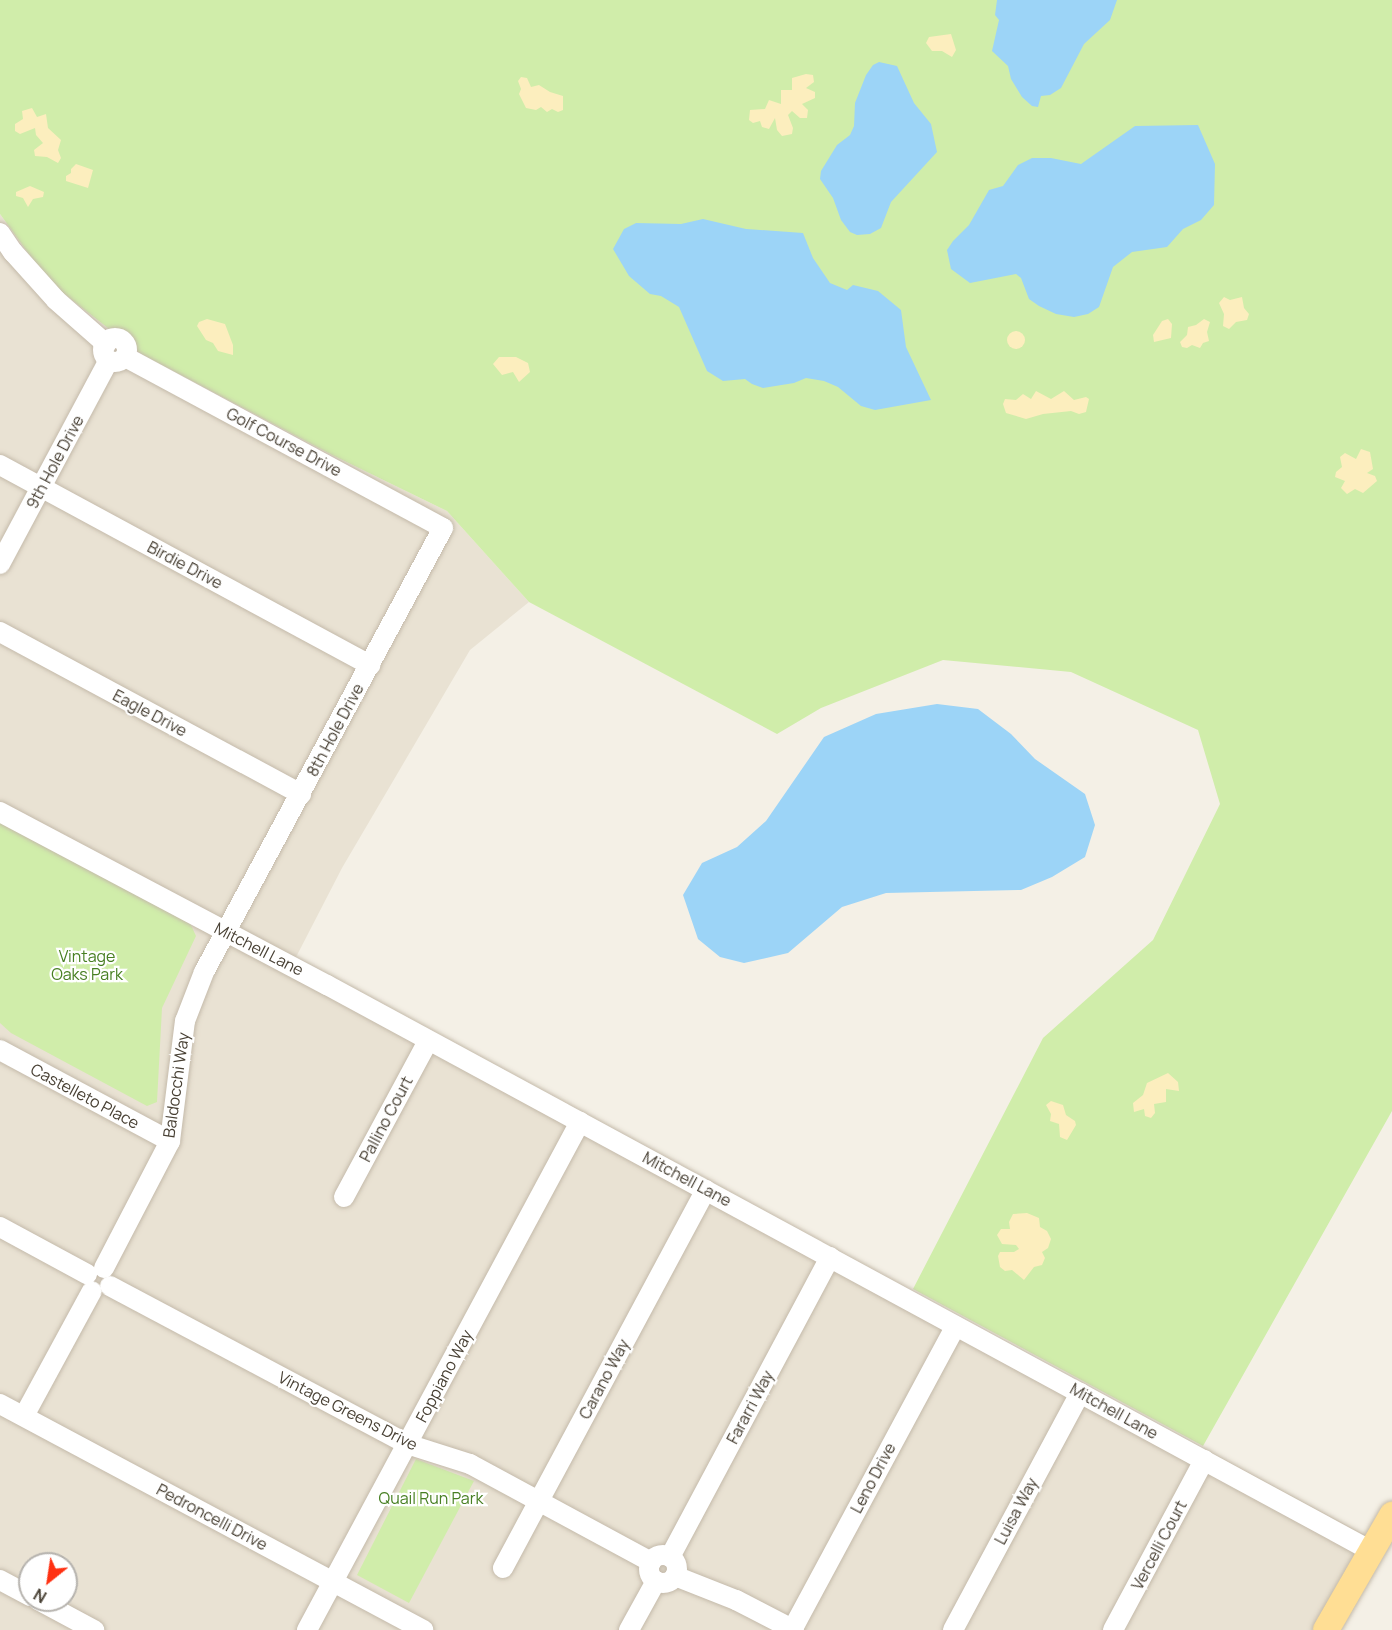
<!DOCTYPE html>
<style>
body{margin:0}
#map{position:relative;width:1392px;height:1630px;overflow:hidden;background:#f4f0e6;font-family:Manrope,sans-serif}
div>[style]{position:absolute}
[style*='--x']{left:calc(var(--x)*1px);top:calc(var(--y)*1px);width:calc(var(--w)*1px);rotate:calc(var(--a)*1deg)}
.residential>*{inset:0;background:#e9e2d3}
.green>*{inset:0;background:#d0edaa}
.sand>*{inset:0;background:#fceebe}
.round{border-radius:50%}
.water>*{inset:0;background:#9cd4f7}
.roads{filter:drop-shadow(0 0 2px #c4baaa) drop-shadow(0 0 2px #c4baaa)}
.minor>*{height:20px;margin:-10px;padding:0 10px;transform-origin:10px;border-radius:10px;background:#fff}
.minor>.ring{margin:-10px;padding:0;box-sizing:content-box;background:none;border:20px solid #fff;border-radius:50%}
.major>*{height:26px;margin:-13px;padding:0 13px;transform-origin:13px;border-radius:13px;background:#ffde94}
span{translate:-50% -50%;white-space:nowrap;text-align:center;line-height:1.15;-webkit-text-stroke:4.5px #fff;paint-order:stroke}
.street-label{font-size:16px;color:#484034}
.park-label{font-size:16px;color:#477f22}
.north{position:absolute;left:18px;top:1552px;width:60px;height:60px;box-sizing:border-box;background:#fff;border:2px solid #b6b3ae;border-radius:50%;rotate:210deg;font-size:16px;font-weight:700;line-height:24px;text-align:center;color:#484034}
.north::after{content:'';display:block;margin:auto;width:21px;height:27px;background:#ff3112;clip-path:polygon(50% 0,100% 100%,50% 72%,0 100%)}
</style>
<div id="map">
<div class="residential">
<i style="clip-path:polygon(evenodd,0 214px,49px 282px,141px 354px,332px 455px,447px 511px,529px 602px,470px 650px,342px 868px,294px 961px,1367px 1536px,1312px 1630px,0 1630px,0 214px,30px 1564px,66px 1564px,66px 1600px,30px 1600px,30px 1564px)"></i>
</div>
<div class="green">
<i style="clip-path:polygon(0 0,1392px 0,1392px 1111px,1203px 1446px,913px 1289px,1043px 1038px,1153px 940px,1220px 804px,1198px 730px,1071px 672px,943px 660px,821px 708px,777px 734px,529px 602px,447px 511px,332px 455px,141px 354px,49px 282px,0 214px)"></i>
<i style="clip-path:polygon(0 820px,190px 923px,196px 936px,162px 1008px,157px 1102px,147px 1106px,11px 1033px,0 1023px)"></i>
<i style="clip-path:polygon(416px 1459px,474px 1481px,409px 1603px,357px 1575px)"></i>
</div>
<div class="sand">
<i style="clip-path:polygon(951px 34px,956px 50px,952px 57px,942px 51px,932px 51px,926px 43px,929px 37px)"></i>
<i style="clip-path:polygon(806px 74px,813px 75px,814px 82px,806px 88px,815px 92px,815px 98px,802px 104px,808px 110px,807px 118px,800px 118px,792px 111px,788px 115px,793px 128px,792px 134px,782px 136px,777px 130px,775px 118px,769px 129px,762px 127px,760px 121px,753px 123px,749px 120px,750px 110px,765px 109px,769px 100px,781px 104px,781px 90px,792px 90px,792px 78px)"></i>
<i style="clip-path:polygon(521px 77px,527px 78px,531px 87px,539px 85px,550px 92px,563px 96px,563px 110px,558px 112px,552px 109px,547px 112px,541px 107px,536px 110px,526px 108px,519px 94px,521px 89px,518px 81px)"></i>
<i style="clip-path:polygon(32px 108px,37px 117px,46px 114px,48px 128px,61px 140px,58px 150px,61px 158px,58px 163px,47px 157px,35px 156px,34px 150px,43px 143px,36px 135px,35px 128px,20px 134px,15px 131px,15px 124px,23px 119px,22px 111px)"></i>
<i style="clip-path:polygon(76px 164px,93px 170px,88px 188px,66px 181px,66px 176px,71px 173px,71px 169px)"></i>
<i style="clip-path:polygon(30px 186px,44px 192px,43px 197px,33px 199px,28px 207px,23px 198px,16px 196px,16px 192px)"></i>
<i style="clip-path:polygon(1224px 297px,1230px 300px,1242px 297px,1244px 308px,1249px 314px,1247px 320px,1236px 322px,1229px 329px,1223px 326px,1224px 314px,1219px 303px)"></i>
<i style="clip-path:polygon(207px 319px,225px 324px,233px 345px,233px 355px,218px 351px,213px 343px,206px 340px,197px 326px,199px 322px)"></i>
<i style="clip-path:polygon(1168px 319px,1172px 324px,1171px 338px,1154px 342px,1153px 335px,1162px 321px)"></i>
<i style="clip-path:polygon(1204px 319px,1210px 322px,1207px 332px,1209px 341px,1203px 343px,1200px 348px,1192px 345px,1187px 348px,1182px 347px,1180px 342px,1187px 335px,1188px 327px,1196px 325px)"></i>
<i class="round" style="left:1007px;top:331px;width:18px;height:18px"></i>
<i style="clip-path:polygon(499px 357px,516px 357px,528px 363px,530px 372px,519px 382px,513px 372px,502px 375px,493px 364px)"></i>
<i style="clip-path:polygon(1036px 391px,1051px 399px,1064px 391px,1074px 400px,1086px 397px,1089px 399px,1086px 412px,1079px 414px,1071px 411px,1043px 414px,1026px 419px,1006px 413px,1003px 404px,1005px 399px,1016px 400px,1023px 394px,1031px 399px)"></i>
<i style="clip-path:polygon(1361px 449px,1370px 452px,1373px 469px,1367px 473px,1375px 476px,1377px 481px,1363px 493px,1355px 489px,1347px 494px,1341px 488px,1345px 481px,1335px 477px,1336px 472px,1342px 467px,1340px 457px,1345px 453px,1356px 459px)"></i>
<i style="clip-path:polygon(1168px 1073px,1178px 1082px,1179px 1091px,1166px 1089px,1166px 1102px,1154px 1104px,1155px 1113px,1151px 1118px,1145px 1116px,1144px 1109px,1134px 1112px,1133px 1103px,1143px 1095px,1147px 1083px)"></i>
<i style="clip-path:polygon(1051px 1101px,1063px 1105px,1066px 1115px,1075px 1121px,1076px 1125px,1067px 1140px,1060px 1137px,1059px 1124px,1050px 1121px,1051px 1114px,1046px 1105px)"></i>
<i style="clip-path:polygon(1027px 1213px,1039px 1218px,1040px 1227px,1047px 1231px,1051px 1239px,1048px 1248px,1042px 1252px,1045px 1258px,1042px 1265px,1034px 1267px,1024px 1280px,1012px 1270px,1005px 1271px,1000px 1267px,998px 1256px,1000px 1252px,1014px 1252px,1019px 1249px,1016px 1245px,1002px 1244px,997px 1235px,1001px 1229px,1010px 1229px,1009px 1222px,1013px 1214px)"></i>
</div>
<div class="water">
<i style="clip-path:polygon(997px 0,1117px 0,1110px 20px,1084px 44px,1061px 88px,1050px 95px,1041px 96px,1038px 107px,1032px 106px,1022px 97px,1011px 79px,1008px 66px,992px 51px,999px 20px,995px 15px)"></i>
<i style="clip-path:polygon(879px 62px,897px 66px,914px 103px,931px 124px,937px 152px,891px 202px,881px 228px,870px 234px,857px 235px,850px 232px,841px 220px,833px 198px,820px 179px,821px 171px,837px 145px,850px 135px,854px 126px,855px 103px,866px 75px,873px 65px)"></i>
<i style="clip-path:polygon(1198px 125px,1215px 164px,1214px 205px,1201px 220px,1183px 229px,1167px 247px,1132px 252px,1113px 267px,1099px 307px,1088px 314px,1074px 317px,1056px 314px,1039px 306px,1029px 299px,1021px 278px,1016px 274px,970px 283px,951px 269px,947px 250px,953px 241px,969px 225px,989px 190px,1003px 186px,1018px 165px,1032px 158px,1051px 158px,1081px 164px,1135px 126px)"></i>
<i style="clip-path:polygon(703px 219px,746px 229px,803px 233px,813px 258px,830px 283px,847px 290px,853px 285px,878px 291px,901px 310px,906px 347px,931px 400px,875px 410px,861px 406px,838px 387px,824px 381px,806px 378px,794px 383px,763px 388px,752px 384px,745px 379px,723px 381px,707px 371px,679px 307px,661px 296px,650px 294px,629px 276px,613px 249px,624px 229px,636px 223px,681px 224px)"></i>
<i style="clip-path:polygon(937px 704px,978px 709px,1011px 734px,1035px 759px,1085px 794px,1095px 825px,1085px 857px,1052px 877px,1021px 890px,886px 893px,842px 907px,788px 953px,744px 963px,720px 957px,698px 939px,683px 895px,702px 863px,737px 847px,766px 821px,824px 737px,876px 714px)"></i>
</div>
<div class="roads">
<div class="minor">
<i style="--x:0;--y:233;--w:23;--a:56"></i>
<i style="--x:13;--y:252;--w:64;--a:48.1"></i>
<i style="--x:56;--y:300;--w:67;--a:41.3"></i>
<i class="ring" style="left:103px;top:338px;width:4px;height:4px"></i>
<i style="--x:0;--y:465;--w:421;--a:28.4"></i>
<i style="--x:0;--y:564;--w:231;--a:-61.9"></i>
<i style="--x:0;--y:632;--w:342;--a:28.3"></i>
<i style="--x:0;--y:812;--w:370;--a:27.9"></i>
<i style="--x:327;--y:985;--w:1188;--a:28.46"></i>
<i style="--x:0;--y:1050;--w:193;--a:28.2"></i>
<i style="--x:344;--y:1197;--w:177;--a:-61.7"></i>
<i style="--x:0;--y:1227;--w:99;--a:28.4"></i>
<i style="--x:104;--y:1268;--w:143;--a:-62.5"></i>
<i style="--x:170;--y:1141;--w:121;--a:-82.9"></i>
<i style="--x:185;--y:1021;--w:53;--a:-68.8"></i>
<i style="--x:204;--y:972;--w:504;--a:-61.71"></i>
<i style="--x:443;--y:528;--w:361;--a:-151.7"></i>
<i style="--x:110;--y:1286;--w:336;--a:28"></i>
<i style="--x:407;--y:1444;--w:66;--a:17.6"></i>
<i style="--x:470;--y:1464;--w:206;--a:28.4"></i>
<i style="--x:0;--y:1404;--w:480;--a:28.1"></i>
<i style="--x:24;--y:1416;--w:142;--a:-61.5"></i>
<i class="ring" style="left:649px;top:1555px;width:8px;height:8px"></i>
<i style="--x:670;--y:1557;--w:340;--a:-61.9"></i>
<i style="--x:503;--y:1568;--w:429;--a:-61.8"></i>
<i style="--x:675;--y:1576;--w:66;--a:21.5"></i>
<i style="--x:736;--y:1600;--w:65;--a:27.3"></i>
<i style="--x:0;--y:1580;--w:34;--a:28"></i>
<i style="--x:38;--y:1600;--w:64;--a:28.2"></i>
<i style="--x:307;--y:1630;--w:577;--a:-61.75"></i>
<i style="--x:629;--y:1630;--w:56;--a:-61.1"></i>
<i style="--x:792;--y:1630;--w:345;--a:-61.7"></i>
<i style="--x:953;--y:1630;--w:269;--a:-61.8"></i>
<i style="--x:1113;--y:1630;--w:193;--a:-61.8"></i>
</div>
<div class="major">
<i style="--x:1326;--y:1630;--w:133;--a:-60.1"></i>
</div>
</div>
<div class="street-label">
<span style="left:284px;top:442px;rotate:28deg">Golf Course Drive</span>
<span style="left:55px;top:462px;rotate:-62deg">9th Hole Drive</span>
<span style="left:185px;top:565px;rotate:28deg">Birdie Drive</span>
<span style="left:150px;top:713px;rotate:28deg">Eagle Drive</span>
<span style="left:335px;top:730px;rotate:-62deg">8th Hole Drive</span>
<span style="left:259px;top:949px;rotate:27deg">Mitchell Lane</span>
<span style="left:176px;top:1085px;rotate:-82deg">Baldocchi Way</span>
<span style="left:85px;top:1096px;rotate:28deg">Castelleto Place</span>
<span style="left:386px;top:1119px;rotate:-62deg">Pallino Court</span>
<span style="left:687px;top:1179px;rotate:28deg">Mitchell Lane</span>
<span style="left:444px;top:1376px;rotate:-62deg">Foppiano Way</span>
<span style="left:604px;top:1379px;rotate:-62deg">Carano Way</span>
<span style="left:750px;top:1407px;rotate:-62deg">Fararri Way</span>
<span style="left:348px;top:1411px;rotate:27deg">Vintage Greens Drive</span>
<span style="left:1114px;top:1411px;rotate:29deg">Mitchell Lane</span>
<span style="left:873px;top:1478px;rotate:-62deg">Leno Drive</span>
<span style="left:1016px;top:1511px;rotate:-62deg">Luisa Way</span>
<span style="left:212px;top:1517px;rotate:28deg">Pedroncelli Drive</span>
<span style="left:1159px;top:1545px;rotate:-62deg">Vercelli Court</span>
</div>
<div class="park-label">
<span style="left:87px;top:965px">Vintage<br>Oaks Park</span>
<span style="left:431px;top:1498px">Quail Run Park</span>
</div>
<div class="north">N</div>
</div>
